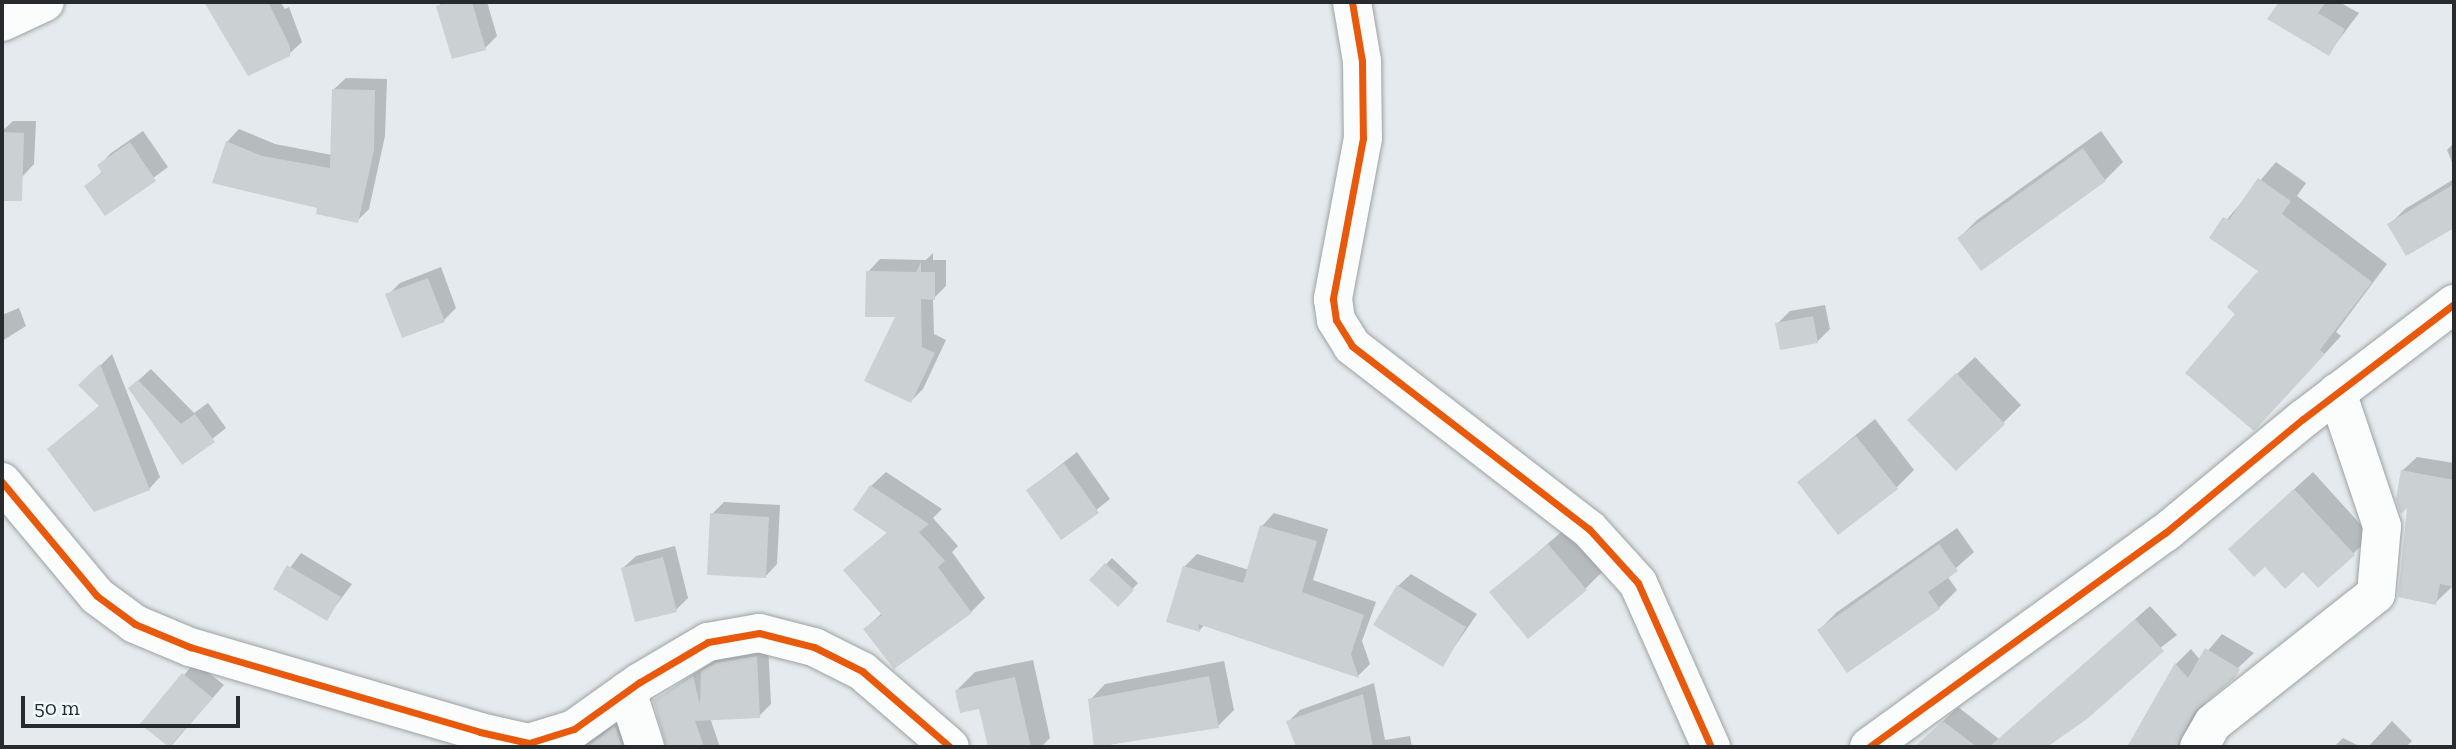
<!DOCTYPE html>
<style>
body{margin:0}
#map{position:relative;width:2456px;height:749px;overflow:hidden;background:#e4eaed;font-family:"Zilla Slab",serif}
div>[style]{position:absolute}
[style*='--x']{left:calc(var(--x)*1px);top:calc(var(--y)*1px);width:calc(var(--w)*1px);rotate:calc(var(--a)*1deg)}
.shadow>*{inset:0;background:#0003}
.building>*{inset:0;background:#cbd0d3}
.roads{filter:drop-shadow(0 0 2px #9ea2a4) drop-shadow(0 0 2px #9ea2a4)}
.minor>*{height:38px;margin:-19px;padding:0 19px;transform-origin:19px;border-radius:19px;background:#fbfcfc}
.cycleway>*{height:7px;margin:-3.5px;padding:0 3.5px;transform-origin:3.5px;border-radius:3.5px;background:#e8590c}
span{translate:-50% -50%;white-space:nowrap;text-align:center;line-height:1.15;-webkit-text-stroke:5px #edf8ff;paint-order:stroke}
.frame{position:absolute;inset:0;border:4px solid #272b2e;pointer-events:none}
.scale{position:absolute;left:21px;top:696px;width:219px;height:32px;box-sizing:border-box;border:4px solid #272b2e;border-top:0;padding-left:9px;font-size:21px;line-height:24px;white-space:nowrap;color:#272b2e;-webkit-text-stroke:5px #edf8ff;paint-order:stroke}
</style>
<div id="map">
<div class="shadow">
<i style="clip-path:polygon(204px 2px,280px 2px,285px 9px,289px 7px,302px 42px,289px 54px,231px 36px)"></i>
<i style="clip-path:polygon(443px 2px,487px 2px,497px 36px,485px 48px,438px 7px)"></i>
<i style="clip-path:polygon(2281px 2px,2339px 2px,2359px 13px,2329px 53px,2270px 18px)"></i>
<i style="clip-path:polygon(346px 78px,387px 79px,385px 136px,369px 209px,357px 221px,319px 206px,227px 142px,239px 129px,275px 144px,332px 155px,333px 90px)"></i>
<i style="clip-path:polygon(13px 121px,36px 121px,34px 164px,22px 177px,2px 176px,2px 131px)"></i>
<i style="clip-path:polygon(143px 131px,168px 167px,105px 214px,86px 186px,103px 171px,99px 166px,111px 153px)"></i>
<i style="clip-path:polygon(2101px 131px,2123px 162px,2105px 180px,1959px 238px,1977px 220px)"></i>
<i style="clip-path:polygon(2454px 143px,2454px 167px,2447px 150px)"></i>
<i style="clip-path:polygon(2276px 162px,2306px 183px,2297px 196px,2387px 264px,2336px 332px,2341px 336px,2271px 412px,2238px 314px,2260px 271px,2211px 238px)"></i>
<i style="clip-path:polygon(2454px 179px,2454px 226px,2407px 254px,2389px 225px,2405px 209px)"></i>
<i style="clip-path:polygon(933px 253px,933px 260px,946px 260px,946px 286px,933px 299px,934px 334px,946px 340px,923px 389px,911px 401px,898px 315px,868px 272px,880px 259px,926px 260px)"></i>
<i style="clip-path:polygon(441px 267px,456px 308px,444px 320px,388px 295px,400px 283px)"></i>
<i style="clip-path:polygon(1825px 305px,1830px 329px,1818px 341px,1782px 348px,1777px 324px,1790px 311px)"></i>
<i style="clip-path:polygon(19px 308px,26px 326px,2px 341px,2px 315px)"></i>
<i style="clip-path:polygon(112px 354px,160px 477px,149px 489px,49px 449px,101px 405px,81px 385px)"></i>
<i style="clip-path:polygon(1975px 357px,2021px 405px,2003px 423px,1927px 402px)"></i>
<i style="clip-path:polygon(151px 369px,194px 413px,208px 403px,226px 428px,182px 463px,130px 388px)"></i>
<i style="clip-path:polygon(1875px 419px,1914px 470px,1897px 487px,1799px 482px)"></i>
<i style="clip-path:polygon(1077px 452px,1110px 499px,1061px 538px,1028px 490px)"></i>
<i style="clip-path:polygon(2417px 457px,2454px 463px,2454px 585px,2435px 603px,2402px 471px)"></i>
<i style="clip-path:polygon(886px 472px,942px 509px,933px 518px,958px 546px,952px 552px,985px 598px,971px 612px,865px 629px,882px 613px,860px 556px,888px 532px,871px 486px)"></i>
<i style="clip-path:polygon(2313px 472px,2371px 536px,2353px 554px,2303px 569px,2248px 531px)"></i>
<i style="clip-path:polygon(724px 502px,780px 505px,777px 564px,765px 577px,712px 514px)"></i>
<i style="clip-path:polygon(1274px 513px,1328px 529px,1313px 580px,1376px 602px,1362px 641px,1370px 664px,1358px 676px,1205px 624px,1200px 630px,1169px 621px,1184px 567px,1197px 554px,1249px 570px,1262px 526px)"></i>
<i style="clip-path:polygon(1567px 527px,1603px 571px,1585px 589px,1492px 592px)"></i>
<i style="clip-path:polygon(1957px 528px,1974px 552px,1947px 576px,1957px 590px,1939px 608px,1819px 630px,1837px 612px)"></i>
<i style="clip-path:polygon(675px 546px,688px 598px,676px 610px,623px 568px,636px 556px)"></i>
<i style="clip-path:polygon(301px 553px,352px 584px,326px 619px,275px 588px)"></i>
<i style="clip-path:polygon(1112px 558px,1138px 583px,1118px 605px,1091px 580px)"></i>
<i style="clip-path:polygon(1411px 574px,1477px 614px,1442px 665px,1398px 586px)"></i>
<i style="clip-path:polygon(2150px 606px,2177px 635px,2032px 747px,1916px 747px,1958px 707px,1999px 739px)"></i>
<i style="clip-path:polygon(2222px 634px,2254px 653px,2208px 696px,2192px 730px,2193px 747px,2129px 747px,2176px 664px,2191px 649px,2200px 660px)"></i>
<i style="clip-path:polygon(768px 644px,771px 704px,759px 716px,710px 718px,720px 747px,667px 747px,655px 700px,716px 659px)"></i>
<i style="clip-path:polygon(1033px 660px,1050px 738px,1041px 747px,990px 747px,981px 707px,957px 690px,975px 672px)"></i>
<i style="clip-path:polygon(1224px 661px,1234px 710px,1218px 726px,1096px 747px,1090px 700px,1105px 684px)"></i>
<i style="clip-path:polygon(195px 662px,224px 685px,171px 746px,143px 724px)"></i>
<i style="clip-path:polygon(1374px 683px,1385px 740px,1410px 736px,1412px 747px,1298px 747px,1288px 722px,1300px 710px)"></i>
<i style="clip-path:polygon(628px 716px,640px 747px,576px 747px,582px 742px)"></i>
<i style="clip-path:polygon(2392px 721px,2412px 741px,2406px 747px,2368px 747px)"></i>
<i style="clip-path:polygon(2343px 738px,2361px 747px,2334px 747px)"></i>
</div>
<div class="building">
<i style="clip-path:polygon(204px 2px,268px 2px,290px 46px,290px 56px,248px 76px)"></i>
<i style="clip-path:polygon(452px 2px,472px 2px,486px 50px,452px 59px,436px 6px)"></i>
<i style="clip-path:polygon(2279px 2px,2326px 2px,2318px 13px,2345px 29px,2329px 56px,2267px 19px)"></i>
<i style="clip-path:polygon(332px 89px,375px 90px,374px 150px,358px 223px,316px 214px,317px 208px,212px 183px,226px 141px,262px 156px,330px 168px)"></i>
<i style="clip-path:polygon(2px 132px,24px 133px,22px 201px,2px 201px)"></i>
<i style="clip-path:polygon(130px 142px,156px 181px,105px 216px,84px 186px,102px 173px,97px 165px)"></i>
<i style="clip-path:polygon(2083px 148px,2106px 181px,1981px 271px,1957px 238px)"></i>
<i style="clip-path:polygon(2258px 178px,2291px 201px,2282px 214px,2372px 282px,2320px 350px,2325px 354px,2254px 431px,2185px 373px,2235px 314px,2227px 307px,2258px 271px,2209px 238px,2223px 217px,2229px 220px)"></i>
<i style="clip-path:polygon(2454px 184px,2454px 228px,2406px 256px,2387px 224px)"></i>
<i style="clip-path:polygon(921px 262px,921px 272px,935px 272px,935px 300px,921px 299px,922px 347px,935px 353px,911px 403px,864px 381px,895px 317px,865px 317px,866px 271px,916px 272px)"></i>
<i style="clip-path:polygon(428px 278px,445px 322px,402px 338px,385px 294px)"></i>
<i style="clip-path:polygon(1813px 316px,1818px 343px,1780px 350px,1775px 323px)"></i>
<i style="clip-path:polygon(100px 364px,150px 490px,94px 512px,47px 449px,99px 406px,78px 385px)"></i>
<i style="clip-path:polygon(1956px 373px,2005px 424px,1956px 471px,1907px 420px)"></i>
<i style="clip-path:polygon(138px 380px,181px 424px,195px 414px,215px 442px,182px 465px,128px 388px)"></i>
<i style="clip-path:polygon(1856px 436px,1898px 489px,1838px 535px,1797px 482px)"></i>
<i style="clip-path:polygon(1064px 463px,1099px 513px,1061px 540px,1026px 490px)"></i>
<i style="clip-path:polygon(2401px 470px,2454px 480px,2454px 587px,2440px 584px,2436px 605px,2398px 597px,2407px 508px,2401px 514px,2396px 499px)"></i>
<i style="clip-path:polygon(870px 485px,929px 524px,919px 532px,945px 561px,938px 567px,972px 613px,894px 669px,863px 629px,882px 615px,843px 570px,887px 533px,853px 510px)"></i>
<i style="clip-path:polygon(2294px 489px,2355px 555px,2318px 588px,2303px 572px,2285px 589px,2265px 567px,2254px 577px,2228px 549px)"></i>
<i style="clip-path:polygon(710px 513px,769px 517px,766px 578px,707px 575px)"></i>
<i style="clip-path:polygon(1260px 525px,1317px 541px,1302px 592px,1364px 615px,1351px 654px,1359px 678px,1198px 624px,1200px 632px,1166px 622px,1183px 566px,1243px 583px)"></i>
<i style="clip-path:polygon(1548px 544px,1587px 590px,1528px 639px,1489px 592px)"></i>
<i style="clip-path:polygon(1939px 544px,1958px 571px,1928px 592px,1940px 609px,1847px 673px,1817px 630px)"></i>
<i style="clip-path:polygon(663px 557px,677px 612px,635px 622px,621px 568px)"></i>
<i style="clip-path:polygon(1105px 563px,1134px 590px,1118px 607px,1089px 580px)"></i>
<i style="clip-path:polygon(287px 565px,341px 597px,327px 621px,273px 589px)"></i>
<i style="clip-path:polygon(1397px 585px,1466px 627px,1443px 667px,1373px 625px)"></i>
<i style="clip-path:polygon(2135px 619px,2164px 651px,2087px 719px,2047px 747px,1989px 747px)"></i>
<i style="clip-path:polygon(2205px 648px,2240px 669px,2235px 678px,2194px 712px,2177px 747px,2127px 747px,2175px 663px,2188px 678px)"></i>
<i style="clip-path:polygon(757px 656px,760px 718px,695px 721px,704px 747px,666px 747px,653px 700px,693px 676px,700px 704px,701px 671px,716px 663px)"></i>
<i style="clip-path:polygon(182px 673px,213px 698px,169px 747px,140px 724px)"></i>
<i style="clip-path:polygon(1209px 676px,1219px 728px,1094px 747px,1088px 699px)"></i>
<i style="clip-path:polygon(1015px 677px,1031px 747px,988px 747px,979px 709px,960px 713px,955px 690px)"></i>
<i style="clip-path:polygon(1363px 694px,1373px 747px,1296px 747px,1286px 721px)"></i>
<i style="clip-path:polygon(1943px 721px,1977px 747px,1914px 747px)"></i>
<i style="clip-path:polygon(615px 726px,622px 747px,586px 747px,587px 747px)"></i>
</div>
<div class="roads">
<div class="minor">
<i style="--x:1352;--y:2;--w:60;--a:80.4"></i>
<i style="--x:1362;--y:61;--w:77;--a:89.3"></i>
<i style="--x:1363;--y:138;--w:164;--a:100.6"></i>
<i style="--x:1333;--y:299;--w:21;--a:82"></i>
<i style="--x:1336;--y:320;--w:31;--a:58"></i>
<i style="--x:1352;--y:346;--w:299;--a:37.7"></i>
<i style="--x:1589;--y:529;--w:73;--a:47.8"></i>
<i style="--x:1638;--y:583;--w:180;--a:66"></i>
<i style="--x:2;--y:22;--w:47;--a:-24.9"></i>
<i style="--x:2;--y:482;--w:148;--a:50.2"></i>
<i style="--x:97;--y:596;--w:47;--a:36.4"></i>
<i style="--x:135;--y:624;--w:60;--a:22.7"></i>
<i style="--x:190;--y:647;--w:302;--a:16.3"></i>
<i style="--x:480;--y:732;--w:50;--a:12.7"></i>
<i style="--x:529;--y:743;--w:47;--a:-17.3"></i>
<i style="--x:574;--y:729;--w:81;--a:-35.5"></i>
<i style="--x:640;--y:682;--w:79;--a:-30.5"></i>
<i style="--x:708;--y:642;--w:52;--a:-10"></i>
<i style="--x:759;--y:633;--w:57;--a:14.3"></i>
<i style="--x:814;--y:647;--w:54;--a:26.6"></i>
<i style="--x:862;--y:671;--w:116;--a:40.8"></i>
<i style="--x:627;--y:691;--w:59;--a:72.2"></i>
<i style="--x:1869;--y:747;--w:365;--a:-35.9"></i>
<i style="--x:2165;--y:533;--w:179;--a:-39.6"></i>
<i style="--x:2303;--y:419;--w:190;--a:-37.3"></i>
<i style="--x:2199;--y:747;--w:28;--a:-60"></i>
<i style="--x:2213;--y:723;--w:208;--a:-38.4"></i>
<i style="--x:2376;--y:594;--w:68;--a:-85"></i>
<i style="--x:2382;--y:526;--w:141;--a:-108.6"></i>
</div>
</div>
<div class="cycleway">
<i style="--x:1352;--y:2;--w:60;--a:80.4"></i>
<i style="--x:1362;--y:61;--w:77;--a:89.3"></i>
<i style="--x:1363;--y:138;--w:164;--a:100.6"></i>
<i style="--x:1333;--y:299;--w:21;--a:82"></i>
<i style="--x:1336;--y:320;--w:31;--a:58"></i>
<i style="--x:1352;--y:346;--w:299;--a:37.7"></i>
<i style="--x:1589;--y:529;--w:73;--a:47.8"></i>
<i style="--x:1638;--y:583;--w:180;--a:66"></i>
<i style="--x:2;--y:482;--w:148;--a:50.2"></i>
<i style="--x:97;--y:596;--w:47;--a:36.4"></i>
<i style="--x:135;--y:624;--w:60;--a:22.7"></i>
<i style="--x:190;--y:647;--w:302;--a:16.3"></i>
<i style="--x:480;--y:732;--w:50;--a:12.7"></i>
<i style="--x:529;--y:743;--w:47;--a:-17.3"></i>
<i style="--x:574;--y:729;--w:81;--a:-35.5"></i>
<i style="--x:640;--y:682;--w:79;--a:-30.5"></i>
<i style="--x:708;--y:642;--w:52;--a:-10"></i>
<i style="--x:759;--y:633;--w:57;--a:14.3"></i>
<i style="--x:814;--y:647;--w:54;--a:26.6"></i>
<i style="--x:862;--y:671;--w:116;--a:40.8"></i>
<i style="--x:1869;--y:747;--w:365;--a:-35.9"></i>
<i style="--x:2165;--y:533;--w:179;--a:-39.6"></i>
<i style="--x:2303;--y:419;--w:190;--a:-37.3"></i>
</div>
<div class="frame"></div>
<div class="scale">50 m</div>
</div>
